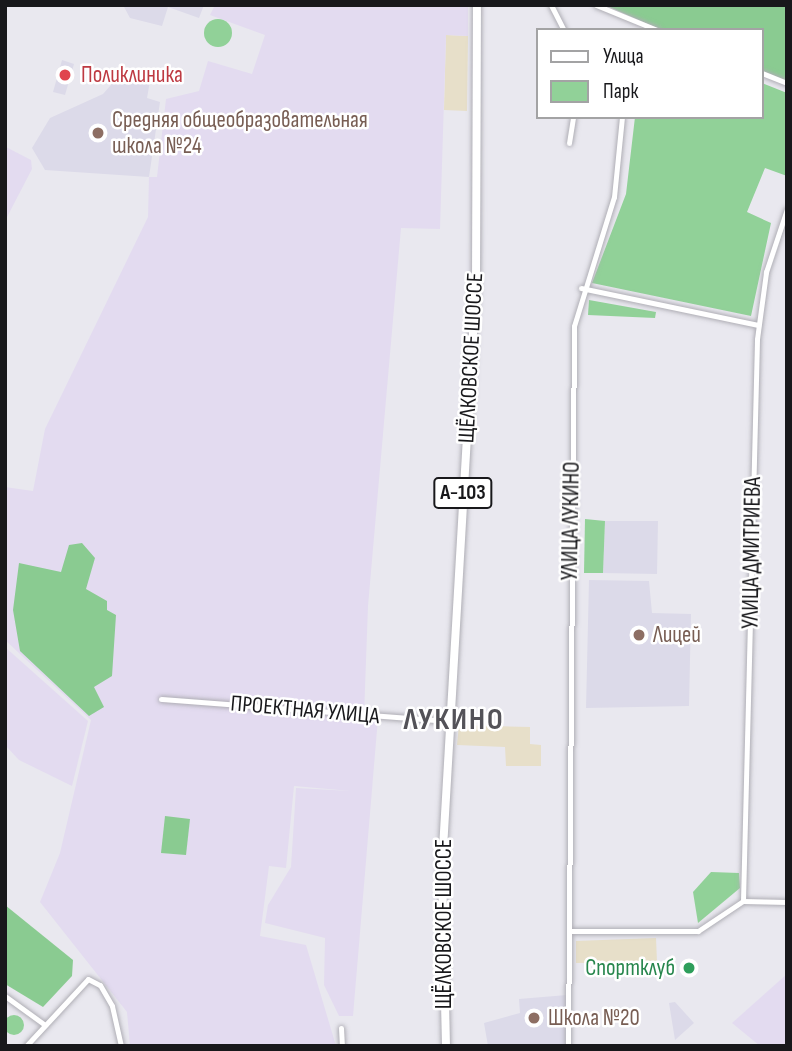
<!DOCTYPE html>
<meta charset="utf-8">
<style>
body{margin:0}
#map{position:relative;width:792px;height:1051px;overflow:hidden;background:#e9e8ef;font-family:"Sofia Sans Condensed",sans-serif}
div>[style]{position:absolute}
[style*='--x']{left:calc(var(--x)*1px);top:calc(var(--y)*1px);width:calc(var(--w)*1px);rotate:calc(var(--a)*1deg)}
.commercial>*{inset:0;background:#e7dfc9}
.industrial>*{inset:0;background:#e3dbf0}
.built>*{inset:0;background:#dcdae9}
.green>*{inset:0;background:#91d198}
.round{border-radius:50%}
.forest>*{inset:0;background:#8acb91}
.roads{filter:drop-shadow(0 0 2px #afaeb5) drop-shadow(0 0 2px #afaeb5)}
.minor>*{height:5px;margin:-2.5px;padding:0 2.5px;transform-origin:2.5px;border-radius:2.5px;background:#fff}
.primary>*{height:8px;margin:-4px;padding:0 4px;transform-origin:4px;border-radius:4px;background:#fff}
.dots>*{width:19px;height:19px;translate:-50% -50%;box-sizing:border-box;border:4px solid #fff;border-radius:50%}
span{translate:-50% -50%;white-space:nowrap;text-align:center;line-height:1.15;-webkit-text-stroke:5px #fff;paint-order:stroke}
.shield-label span{padding:2px 5px;background:#fff;border:2px solid;border-radius:5px;-webkit-text-stroke-width:0}
.shield-label{font-size:21px;color:#18181b;font-weight:700}
.health-label{font-size:23px;color:#be3a42}
.left{translate:0 -50%;text-align:left}
.education-label{font-size:23px;color:#785e54}
.street-label{font-size:23px;color:#18181b}
.leisure-label{font-size:23px;color:#27864d}
.right{translate:-100% -50%;text-align:right}
.district-label{font-size:30px;color:#535258;font-weight:700;letter-spacing:2px}
.frame{position:absolute;inset:0;border:7px solid #18181b;pointer-events:none}
.legend{position:absolute;left:536px;top:28px;width:228px;height:91px;box-sizing:border-box;background:#fff;border:2px solid #a3a3a4;margin:0;padding:9px 12px;list-style:none;font-size:21px;color:#18181b}
.legend li{display:flex;align-items:center;gap:14px;height:35px}
.legend b{width:35px;border:2px solid #a3a3a4}
</style>
<div id="map">
<div class="commercial">
<i style="clip-path:polygon(446px 35px,468px 36px,467px 111px,444px 110px)"></i>
<i style="clip-path:polygon(459px 725px,530px 727px,530px 744px,541px 745px,541px 766px,506px 766px,505px 747px,457px 745px)"></i>
<i style="clip-path:polygon(656px 938px,657px 962px,576px 963px,576px 941px)"></i>
</div>
<div class="industrial">
<i style="clip-path:polygon(215px 5px,468px 5px,468px 36px,446px 35px,440px 229px,401px 228px,368px 606px,364px 716px,378px 718px,353px 1016px,339px 1016px,324px 985px,325px 938px,265px 923px,268px 905px,291px 867px,296px 788px,351px 791px,294px 786px,286px 868px,269px 866px,260px 936px,306px 945px,336px 1046px,130px 1046px,127px 1012px,40px 902px,60px 853px,91px 720px,5px 640px,5px 487px,33px 491px,45px 429px,148px 217px,149px 177px,157px 177px,166px 99px,199px 91px,208px 61px,252px 74px,265px 35px,210px 15px)"></i>
<i style="clip-path:polygon(6px 147px,31px 160px,32px 169px,5px 221px)"></i>
<i style="clip-path:polygon(5px 647px,88px 721px,72px 786px,19px 760px,5px 745px)"></i>
<i style="clip-path:polygon(787px 974px,787px 1046px,760px 1046px,732px 1023px)"></i>
</div>
<div class="built">
<i style="clip-path:polygon(123px 5px,204px 5px,199px 18px,168px 7px,162px 26px,130px 18px)"></i>
<i style="clip-path:polygon(62px 60px,74px 64px,65px 95px,53px 92px)"></i>
<i style="clip-path:polygon(125px 69px,150px 81px,147px 98px,160px 102px,149px 177px,45px 170px,32px 148px,50px 118px,103px 94px)"></i>
<i style="clip-path:polygon(605px 521px,658px 521px,657px 574px,603px 573px)"></i>
<i style="clip-path:polygon(589px 580px,649px 581px,652px 613px,691px 614px,689px 706px,586px 708px)"></i>
<i style="clip-path:polygon(567px 995px,565px 1046px,488px 1046px,484px 1023px,520px 1013px,519px 999px)"></i>
<i style="clip-path:polygon(675px 1002px,694px 1023px,675px 1040px,669px 1003px)"></i>
</div>
<div class="green">
<i class="round" style="left:204px;top:19px;width:28px;height:28px"></i>
<i style="clip-path:polygon(762px 83px,787px 93px,787px 176px,765px 168px,747px 212px,771px 223px,751px 316px,592px 283px,626px 194px,635px 117px,762px 117px)"></i>
<i style="clip-path:polygon(589px 300px,656px 312px,655px 318px,588px 315px)"></i>
<i style="clip-path:polygon(585px 519px,605px 521px,603px 573px,584px 573px)"></i>
<i style="clip-path:polygon(711px 872px,739px 873px,740px 888px,698px 923px,693px 892px)"></i>
<i class="round" style="left:4px;top:1015px;width:20px;height:20px"></i>
</div>
<div class="forest">
<i style="clip-path:polygon(605px 5px,787px 5px,787px 85px,762px 74px,762px 30px,661px 30px)"></i>
<i style="clip-path:polygon(82px 543px,95px 558px,86px 589px,107px 601px,107px 610px,116px 615px,112px 676px,94px 687px,104px 707px,89px 716px,20px 651px,13px 610px,19px 563px,61px 572px,69px 545px)"></i>
<i style="clip-path:polygon(165px 816px,190px 819px,186px 855px,161px 853px)"></i>
<i style="clip-path:polygon(5px 905px,73px 960px,72px 976px,43px 1007px,5px 984px)"></i>
</div>
<div class="roads">
<div class="minor">
<i style="--x:551;--y:5;--w:28;--a:63"></i>
<i style="--x:596;--y:5;--w:66;--a:22.3"></i>
<i style="--x:762;--y:73;--w:27;--a:22"></i>
<i style="--x:569;--y:143;--w:26;--a:-81"></i>
<i style="--x:581;--y:288;--w:181;--a:11.8"></i>
<i style="--x:161;--y:699;--w:289;--a:4.4"></i>
<i style="--x:743;--y:901;--w:562;--a:-88.57"></i>
<i style="--x:757;--y:339;--w:68;--a:-82.3"></i>
<i style="--x:766;--y:272;--w:66;--a:-71.6"></i>
<i style="--x:571;--y:931;--w:127;--a:0"></i>
<i style="--x:698;--y:931;--w:54;--a:-33.7"></i>
<i style="--x:743;--y:901;--w:44;--a:1.3"></i>
<i style="--x:5;--y:996;--w:49;--a:35.9"></i>
<i style="--x:341;--y:1028;--w:18;--a:87"></i>
<i style="--x:26;--y:1046;--w:91;--a:-47.2"></i>
<i style="--x:88;--y:979;--w:13;--a:27"></i>
<i style="--x:100;--y:985;--w:24;--a:60"></i>
<i style="--x:112;--y:1006;--w:41;--a:77.3"></i>
<i style="--x:568;--y:1046;--w:720;--a:-89.52"></i>
<i style="--x:574;--y:326;--w:135;--a:-72.8"></i>
<i style="--x:614;--y:197;--w:80;--a:-84.3"></i>
</div>
<div class="primary">
<i style="--x:446;--y:1046;--w:180;--a:-91.3"></i>
<i style="--x:442;--y:866;--w:585;--a:-86.67"></i>
<i style="--x:476;--y:282;--w:277;--a:-89.8"></i>
</div>
</div>
<div class="dots">
<i style="left:65px;top:75px;background:#e0444e"></i>
<i style="left:98px;top:133px;background:#8d6e63"></i>
<i style="left:639px;top:635px;background:#8d6e63"></i>
<i style="left:689px;top:968px;background:#2e9e5b"></i>
<i style="left:534px;top:1018px;background:#8d6e63"></i>
</div>
<div class="shield-label">
<span style="left:463px;top:493px">А-103</span>
</div>
<div class="health-label">
<span class="left" style="left:81px;top:75px">Поликлиника</span>
</div>
<div class="education-label">
<span class="left" style="left:112px;top:133px">Средняя общеобразовательная<br>школа №24</span>
<span class="left" style="left:653px;top:635px">Лицей</span>
<span class="left" style="left:548px;top:1018px">Школа №20</span>
</div>
<div class="street-label">
<span style="left:471px;top:358px;rotate:-87deg">ЩЁЛКОВСКОЕ ШОССЕ</span>
<span style="left:571px;top:521px;rotate:-89deg">УЛИЦА ЛУКИНО</span>
<span style="left:752px;top:553px;rotate:-89deg">УЛИЦА ДМИТРИЕВА</span>
<span style="left:305px;top:710px;rotate:5deg">ПРОЕКТНАЯ УЛИЦА</span>
<span style="left:444px;top:924px;rotate:-90deg">ЩЁЛКОВСКОЕ ШОССЕ</span>
</div>
<div class="leisure-label">
<span class="right" style="left:675px;top:968px">Спортклуб</span>
</div>
<div class="district-label">
<span style="left:454px;top:720px">ЛУКИНО</span>
</div>
<div class="frame"></div>
<ul class="legend">
<li><b style="height:9px;background:#fff"></b>Улица</li>
<li><b style="height:19px;background:#91d198"></b>Парк</li>
</ul>
</div>
